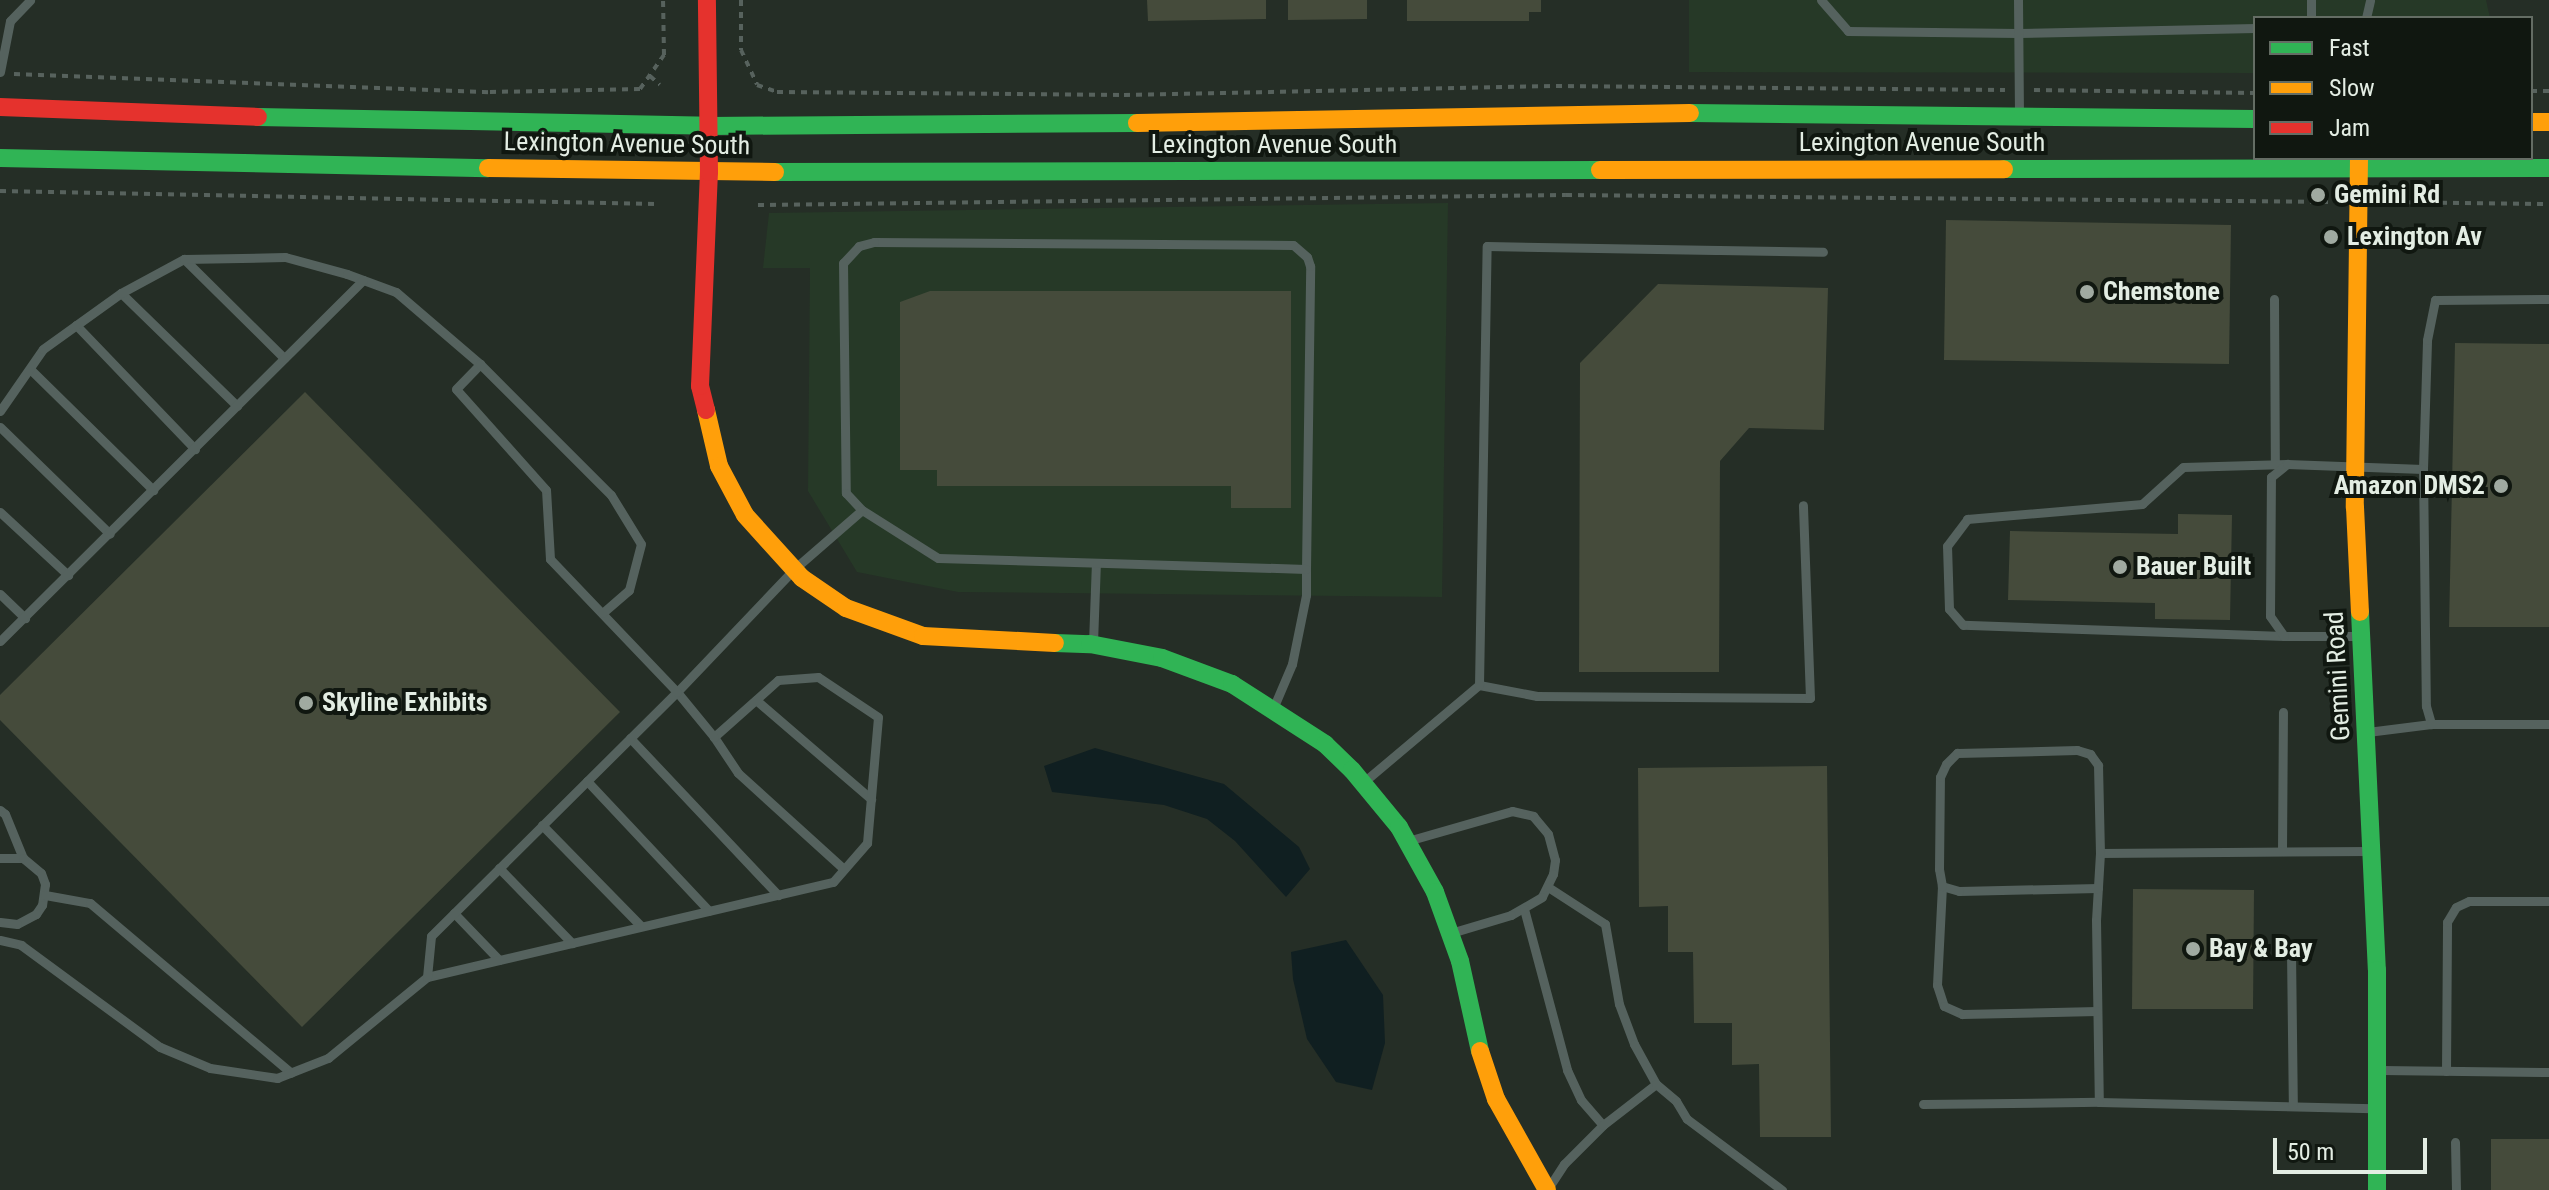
<!DOCTYPE html>
<style>
body{margin:0}
#map{position:relative;width:2549px;height:1190px;overflow:hidden;background:#252e26;font-family:"Roboto Condensed",sans-serif}
div>[style]{position:absolute}
[style*='--x']{left:calc(var(--x)*1px);top:calc(var(--y)*1px);width:calc(var(--w)*1px);rotate:calc(var(--a)*1deg)}
.built>*{inset:0;background:#263927}
.water>*{inset:0;background:#101f21}
.building>*{inset:0;background:#454b3b}
.path>*{height:4px;margin-top:-2px;transform-origin:0;background:repeating-linear-gradient(90deg,#57625d 0 6px,transparent 0 12px)}
.lane>*{height:9px;margin:-4.5px;padding:0 4.5px;transform-origin:4.5px;border-radius:4.5px;background:#55625e}
.fast>*{height:18px;margin:-9px;padding:0 9px;transform-origin:9px;border-radius:9px;background:#30b455}
.slow>*{height:18px;margin:-9px;padding:0 9px;transform-origin:9px;border-radius:9px;background:#ff9f0a}
.jam>*{height:18px;margin:-9px;padding:0 9px;transform-origin:9px;border-radius:9px;background:#e5322d}
.dots>*{width:22px;height:22px;translate:-50% -50%;box-sizing:border-box;border:4px solid #101710;border-radius:50%}
span{translate:-50% -50%;white-space:nowrap;text-align:center;line-height:1.15;-webkit-text-stroke:8px #101710;paint-order:stroke}
.street-label{font-size:26px;color:#e3ede3}
.poi-label{font-size:26px;color:#e3ede3;font-weight:700}
.left{translate:0 -50%;text-align:left}
.right{translate:-100% -50%;text-align:right}
.legend{position:absolute;left:2253px;top:16px;width:280px;height:144px;box-sizing:border-box;background:#101710;border:2px solid #646d64;margin:0;padding:10px 14px;list-style:none;font-size:24px;color:#e3ede3}
.legend li{display:flex;align-items:center;gap:16px;height:40px}
.legend b{width:40px;border:2px solid #646d64}
.scale{position:absolute;left:2273px;top:1138px;width:154px;height:36px;box-sizing:border-box;border:4px solid #e3ede3;border-top:0;padding-left:10px;font-size:24px;line-height:28px;white-space:nowrap;color:#e3ede3;-webkit-text-stroke:6px #101710;paint-order:stroke}
</style>
<div id="map">
<div class="built">
<i style="clip-path:polygon(1689px 0,2486px 0,2490px 18px,2255px 18px,2255px 73px,1689px 72px)"></i>
<i style="clip-path:polygon(1448px 203px,1442px 597px,958px 592px,857px 572px,808px 491px,810px 268px,763px 268px,769px 213px)"></i>
</div>
<div class="water">
<i style="clip-path:polygon(1095px 748px,1224px 784px,1299px 847px,1310px 869px,1286px 897px,1235px 841px,1207px 819px,1164px 805px,1052px 792px,1044px 766px)"></i>
<i style="clip-path:polygon(1346px 940px,1383px 995px,1385px 1043px,1372px 1090px,1336px 1082px,1307px 1039px,1293px 979px,1291px 952px)"></i>
</div>
<div class="building">
<i style="clip-path:polygon(1147px 0,1266px 0,1266px 19px,1148px 21px)"></i>
<i style="clip-path:polygon(1288px 0,1367px 0,1367px 19px,1288px 20px)"></i>
<i style="clip-path:polygon(1407px 0,1541px 0,1541px 12px,1529px 12px,1529px 21px,1407px 21px)"></i>
<i style="clip-path:polygon(1946px 220px,2231px 225px,2229px 364px,1944px 360px)"></i>
<i style="clip-path:polygon(1658px 284px,1828px 288px,1824px 430px,1749px 428px,1720px 461px,1719px 672px,1579px 672px,1580px 363px)"></i>
<i style="clip-path:polygon(930px 291px,1291px 291px,1291px 508px,1231px 508px,1231px 486px,937px 486px,937px 470px,900px 470px,900px 302px)"></i>
<i style="clip-path:polygon(2455px 343px,2549px 344px,2549px 627px,2449px 627px)"></i>
<i style="clip-path:polygon(305px 392px,620px 712px,302px 1027px,0 720px,0 695px)"></i>
<i style="clip-path:polygon(2178px 514px,2232px 515px,2230px 620px,2155px 619px,2155px 603px,2008px 600px,2010px 531px,2178px 534px)"></i>
<i style="clip-path:polygon(1827px 766px,1831px 1137px,1760px 1137px,1759px 1064px,1732px 1065px,1732px 1023px,1694px 1023px,1693px 952px,1668px 952px,1668px 906px,1639px 907px,1638px 768px)"></i>
<i style="clip-path:polygon(2133px 889px,2254px 890px,2253px 1009px,2132px 1009px)"></i>
<i style="clip-path:polygon(2491px 1139px,2549px 1139px,2549px 1190px,2491px 1190px)"></i>
</div>
<div class="path">
<i style="--x:741;--y:0;--w:50;--a:90"></i>
<i style="--x:741;--y:50;--w:38;--a:65"></i>
<i style="--x:757;--y:85;--w:21;--a:19"></i>
<i style="--x:777;--y:92;--w:347;--a:0.5"></i>
<i style="--x:1124;--y:95;--w:432;--a:-1.2"></i>
<i style="--x:1556;--y:86;--w:449;--a:0.5"></i>
<i style="--x:14;--y:74;--w:476;--a:2.2"></i>
<i style="--x:490;--y:92;--w:150;--a:-1.1"></i>
<i style="--x:640;--y:89;--w:42;--a:-54.8"></i>
<i style="--x:664;--y:55;--w:55;--a:-91"></i>
<i style="--x:650;--y:76;--w:13;--a:42"></i>
<i style="--x:2034;--y:90;--w:221;--a:0.8"></i>
<i style="--x:2531;--y:91;--w:18;--a:0"></i>
<i style="--x:0;--y:191;--w:656;--a:1.14"></i>
<i style="--x:2381;--y:202;--w:168;--a:0.7"></i>
<i style="--x:758;--y:205;--w:808;--a:-0.71"></i>
<i style="--x:1566;--y:195;--w:770;--a:0.52"></i>
</div>
<div class="lane">
<i style="--x:1821;--y:0;--w:41;--a:48.9"></i>
<i style="--x:1848;--y:31;--w:170;--a:0.7"></i>
<i style="--x:2018;--y:33;--w:237;--a:-1.2"></i>
<i style="--x:2018;--y:0;--w:115;--a:89.5"></i>
<i style="--x:2311;--y:18;--w:18;--a:-90"></i>
<i style="--x:2366;--y:18;--w:18;--a:-77"></i>
<i style="--x:0;--y:72;--w:52;--a:-78.9"></i>
<i style="--x:10;--y:21;--w:29;--a:-46"></i>
<i style="--x:184;--y:259;--w:141;--a:44.7"></i>
<i style="--x:121;--y:293;--w:162;--a:44.2"></i>
<i style="--x:2274;--y:299;--w:165;--a:89.7"></i>
<i style="--x:76;--y:325;--w:172;--a:46.2"></i>
<i style="--x:30;--y:369;--w:173;--a:44.5"></i>
<i style="--x:0;--y:411;--w:75;--a:-55.3"></i>
<i style="--x:43;--y:349;--w:96;--a:-35.7"></i>
<i style="--x:121;--y:293;--w:72;--a:-28.4"></i>
<i style="--x:184;--y:259;--w:101;--a:-1.1"></i>
<i style="--x:285;--y:257;--w:64;--a:15.3"></i>
<i style="--x:347;--y:274;--w:52;--a:20.2"></i>
<i style="--x:396;--y:292;--w:111;--a:40.6"></i>
<i style="--x:0;--y:427;--w:153;--a:44.2"></i>
<i style="--x:2423;--y:469;--w:129;--a:-88.2"></i>
<i style="--x:2427;--y:340;--w:41;--a:-78.7"></i>
<i style="--x:2435;--y:300;--w:114;--a:-0.5"></i>
<i style="--x:0;--y:512;--w:93;--a:42.8"></i>
<i style="--x:0;--y:594;--w:35;--a:44"></i>
<i style="--x:2284;--y:636;--w:321;--a:-178"></i>
<i style="--x:1963;--y:625;--w:21;--a:-131"></i>
<i style="--x:1949;--y:609;--w:63;--a:-91.8"></i>
<i style="--x:1947;--y:546;--w:34;--a:-53"></i>
<i style="--x:1967;--y:519;--w:176;--a:-4.9"></i>
<i style="--x:2142;--y:504;--w:55;--a:-42.1"></i>
<i style="--x:2183;--y:467;--w:104;--a:-1.7"></i>
<i style="--x:2358;--y:636;--w:74;--a:180"></i>
<i style="--x:2284;--y:636;--w:24;--a:-125"></i>
<i style="--x:2270;--y:616;--w:139;--a:-89.6"></i>
<i style="--x:2271;--y:477;--w:21;--a:-39"></i>
<i style="--x:2287;--y:464;--w:136;--a:2.1"></i>
<i style="--x:2423;--y:469;--w:237;--a:89.3"></i>
<i style="--x:2426;--y:706;--w:19;--a:74"></i>
<i style="--x:2431;--y:724;--w:64;--a:172.8"></i>
<i style="--x:0;--y:641;--w:512;--a:-44.84"></i>
<i style="--x:1093;--y:643;--w:80;--a:-87.9"></i>
<i style="--x:1479;--y:685;--w:59;--a:10.7"></i>
<i style="--x:1537;--y:696;--w:273;--a:0.4"></i>
<i style="--x:1810;--y:698;--w:193;--a:-92.1"></i>
<i style="--x:756;--y:700;--w:152;--a:40.7"></i>
<i style="--x:1275;--y:704;--w:43;--a:-67"></i>
<i style="--x:1292;--y:664;--w:70;--a:-78.5"></i>
<i style="--x:1306;--y:595;--w:26;--a:-90"></i>
<i style="--x:1306;--y:569;--w:303;--a:-89.2"></i>
<i style="--x:1310;--y:266;--w:9;--a:-108"></i>
<i style="--x:1307;--y:257;--w:18;--a:-139"></i>
<i style="--x:1293;--y:245;--w:419;--a:-179.6"></i>
<i style="--x:874;--y:242;--w:16;--a:165"></i>
<i style="--x:859;--y:246;--w:23;--a:133"></i>
<i style="--x:843;--y:263;--w:230;--a:89.3"></i>
<i style="--x:846;--y:493;--w:23;--a:47"></i>
<i style="--x:862;--y:510;--w:90;--a:32.3"></i>
<i style="--x:938;--y:558;--w:368;--a:1.7"></i>
<i style="--x:2431;--y:724;--w:118;--a:0"></i>
<i style="--x:714;--y:737;--w:43;--a:56.3"></i>
<i style="--x:738;--y:773;--w:143;--a:42.2"></i>
<i style="--x:630;--y:738;--w:216;--a:46.7"></i>
<i style="--x:1366;--y:780;--w:148;--a:-40.1"></i>
<i style="--x:1479;--y:685;--w:439;--a:-89"></i>
<i style="--x:1487;--y:246;--w:336;--a:1"></i>
<i style="--x:587;--y:781;--w:178;--a:46.8"></i>
<i style="--x:0;--y:810;--w:6;--a:39"></i>
<i style="--x:5;--y:814;--w:48;--a:67.8"></i>
<i style="--x:542;--y:825;--w:141;--a:45.6"></i>
<i style="--x:1411;--y:840;--w:105;--a:-16"></i>
<i style="--x:1512;--y:811;--w:22;--a:13"></i>
<i style="--x:1533;--y:816;--w:23;--a:50"></i>
<i style="--x:1548;--y:834;--w:27;--a:75"></i>
<i style="--x:1555;--y:860;--w:14;--a:98"></i>
<i style="--x:1553;--y:874;--w:25;--a:116"></i>
<i style="--x:1542;--y:897;--w:36;--a:150"></i>
<i style="--x:1511;--y:915;--w:59;--a:163.4"></i>
<i style="--x:2282;--y:851;--w:139;--a:-89.6"></i>
<i style="--x:2369;--y:851;--w:269;--a:179.6"></i>
<i style="--x:2100;--y:853;--w:67;--a:93.4"></i>
<i style="--x:2096;--y:920;--w:182;--a:89.1"></i>
<i style="--x:2099;--y:1102;--w:274;--a:1.3"></i>
<i style="--x:0;--y:858;--w:23;--a:0"></i>
<i style="--x:23;--y:858;--w:23;--a:40"></i>
<i style="--x:41;--y:873;--w:12;--a:70"></i>
<i style="--x:45;--y:884;--w:21;--a:98"></i>
<i style="--x:42;--y:905;--w:11;--a:124"></i>
<i style="--x:36;--y:914;--w:21;--a:152"></i>
<i style="--x:17;--y:924;--w:17;--a:-173"></i>
<i style="--x:499;--y:868;--w:105;--a:45.8"></i>
<i style="--x:1942;--y:886;--w:99;--a:92.9"></i>
<i style="--x:1937;--y:985;--w:22;--a:72"></i>
<i style="--x:1944;--y:1006;--w:20;--a:24"></i>
<i style="--x:1962;--y:1014;--w:135;--a:-1.3"></i>
<i style="--x:1548;--y:887;--w:68;--a:33"></i>
<i style="--x:1605;--y:924;--w:81;--a:80.1"></i>
<i style="--x:1619;--y:1004;--w:43;--a:69.4"></i>
<i style="--x:1634;--y:1044;--w:46;--a:61.2"></i>
<i style="--x:2098;--y:888;--w:139;--a:178.8"></i>
<i style="--x:1959;--y:891;--w:18;--a:-164"></i>
<i style="--x:1942;--y:886;--w:17;--a:-100"></i>
<i style="--x:1939;--y:869;--w:92;--a:-89.4"></i>
<i style="--x:1940;--y:777;--w:14;--a:-65"></i>
<i style="--x:1946;--y:764;--w:16;--a:-45"></i>
<i style="--x:1957;--y:753;--w:120;--a:-1.4"></i>
<i style="--x:2077;--y:750;--w:14;--a:17"></i>
<i style="--x:2090;--y:754;--w:14;--a:54"></i>
<i style="--x:2098;--y:765;--w:88;--a:88.7"></i>
<i style="--x:45;--y:895;--w:46;--a:10.1"></i>
<i style="--x:90;--y:903;--w:263;--a:40.2"></i>
<i style="--x:1524;--y:909;--w:167;--a:75"></i>
<i style="--x:1567;--y:1070;--w:33;--a:65"></i>
<i style="--x:1581;--y:1100;--w:33;--a:49"></i>
<i style="--x:1603;--y:1125;--w:55;--a:135"></i>
<i style="--x:1564;--y:1164;--w:27;--a:123"></i>
<i style="--x:454;--y:913;--w:65;--a:46.2"></i>
<i style="--x:0;--y:940;--w:22;--a:13"></i>
<i style="--x:21;--y:945;--w:172;--a:36.3"></i>
<i style="--x:160;--y:1047;--w:54;--a:22.8"></i>
<i style="--x:210;--y:1068;--w:68;--a:8.5"></i>
<i style="--x:277;--y:1078;--w:55;--a:-21.4"></i>
<i style="--x:328;--y:1058;--w:128;--a:-39.3"></i>
<i style="--x:427;--y:977;--w:417;--a:-13.2"></i>
<i style="--x:833;--y:882;--w:52;--a:-48.9"></i>
<i style="--x:867;--y:843;--w:126;--a:-85"></i>
<i style="--x:878;--y:717;--w:72;--a:-146.3"></i>
<i style="--x:818;--y:677;--w:40;--a:175.7"></i>
<i style="--x:778;--y:680;--w:86;--a:138.3"></i>
<i style="--x:714;--y:737;--w:58;--a:-129.4"></i>
<i style="--x:677;--y:692;--w:168;--a:-46.4"></i>
<i style="--x:793;--y:570;--w:91;--a:-41"></i>
<i style="--x:2291;--y:952;--w:154;--a:89.3"></i>
<i style="--x:427;--y:977;--w:41;--a:-84.4"></i>
<i style="--x:431;--y:936;--w:346;--a:-44.8"></i>
<i style="--x:677;--y:692;--w:184;--a:-133.7"></i>
<i style="--x:550;--y:559;--w:69;--a:-93.3"></i>
<i style="--x:546;--y:490;--w:135;--a:-131.7"></i>
<i style="--x:456;--y:389;--w:35;--a:-46"></i>
<i style="--x:480;--y:364;--w:185;--a:45"></i>
<i style="--x:611;--y:495;--w:57;--a:58.5"></i>
<i style="--x:641;--y:544;--w:48;--a:104.6"></i>
<i style="--x:629;--y:590;--w:35;--a:139"></i>
<i style="--x:2381;--y:1070;--w:168;--a:0.7"></i>
<i style="--x:2446;--y:1071;--w:149;--a:-89.6"></i>
<i style="--x:2447;--y:922;--w:17;--a:-59"></i>
<i style="--x:2456;--y:907;--w:14;--a:-25"></i>
<i style="--x:2469;--y:901;--w:80;--a:0"></i>
<i style="--x:1923;--y:1104;--w:176;--a:-0.7"></i>
<i style="--x:1603;--y:1125;--w:67;--a:-37.7"></i>
<i style="--x:1656;--y:1084;--w:26;--a:40"></i>
<i style="--x:1676;--y:1101;--w:21;--a:59"></i>
<i style="--x:1687;--y:1119;--w:119;--a:36.8"></i>
<i style="--x:2455;--y:1142;--w:48;--a:88.8"></i>
</div>
<div class="fast">
<i style="--x:1690;--y:113;--w:565;--a:0.61"></i>
<i style="--x:258;--y:117;--w:451;--a:1.1"></i>
<i style="--x:709;--y:126;--w:428;--a:-0.4"></i>
<i style="--x:0;--y:158;--w:488;--a:1.2"></i>
<i style="--x:2004;--y:169;--w:545;--a:-0.11"></i>
<i style="--x:775;--y:172;--w:825;--a:-0.14"></i>
<i style="--x:2360;--y:612;--w:358;--a:87.3"></i>
<i style="--x:2377;--y:970;--w:220;--a:90"></i>
<i style="--x:1055;--y:643;--w:35;--a:2"></i>
<i style="--x:1090;--y:644;--w:73;--a:11"></i>
<i style="--x:1162;--y:658;--w:75;--a:20.4"></i>
<i style="--x:1232;--y:684;--w:111;--a:32.8"></i>
<i style="--x:1325;--y:744;--w:37;--a:44"></i>
<i style="--x:1352;--y:770;--w:74;--a:50.5"></i>
<i style="--x:1399;--y:827;--w:74;--a:61"></i>
<i style="--x:1435;--y:892;--w:73;--a:70.1"></i>
<i style="--x:1460;--y:961;--w:92;--a:77.5"></i>
</div>
<div class="slow">
<i style="--x:2531;--y:122;--w:18;--a:0"></i>
<i style="--x:1137;--y:123;--w:553;--a:-1.04"></i>
<i style="--x:2359;--y:158;--w:349;--a:90.7"></i>
<i style="--x:2355;--y:507;--w:105;--a:87.3"></i>
<i style="--x:488;--y:168;--w:287;--a:0.8"></i>
<i style="--x:1600;--y:170;--w:404;--a:-0.1"></i>
<i style="--x:706;--y:410;--w:57;--a:76.9"></i>
<i style="--x:719;--y:466;--w:55;--a:62"></i>
<i style="--x:745;--y:515;--w:85;--a:47.9"></i>
<i style="--x:802;--y:578;--w:53;--a:34.3"></i>
<i style="--x:846;--y:608;--w:82;--a:20"></i>
<i style="--x:923;--y:636;--w:132;--a:3"></i>
<i style="--x:1480;--y:1051;--w:51;--a:71.6"></i>
<i style="--x:1496;--y:1099;--w:104;--a:60.7"></i>
</div>
<div class="jam">
<i style="--x:0;--y:107;--w:258;--a:2.2"></i>
<i style="--x:706;--y:410;--w:25;--a:-104"></i>
<i style="--x:700;--y:386;--w:214;--a:-87.6"></i>
<i style="--x:709;--y:172;--w:172;--a:-90.7"></i>
</div>
<div class="dots">
<i style="left:2318px;top:195px;background:#a0aaa1"></i>
<i style="left:2331px;top:237px;background:#a0aaa1"></i>
<i style="left:2087px;top:292px;background:#a0aaa1"></i>
<i style="left:2501px;top:486px;background:#a0aaa1"></i>
<i style="left:2120px;top:567px;background:#a0aaa1"></i>
<i style="left:306px;top:703px;background:#a0aaa1"></i>
<i style="left:2193px;top:949px;background:#a0aaa1"></i>
</div>
<div class="street-label">
<span style="left:1922px;top:143px">Lexington Avenue South</span>
<span style="left:627px;top:144px;rotate:1deg">Lexington Avenue South</span>
<span style="left:1274px;top:145px">Lexington Avenue South</span>
<span style="left:2338px;top:676px;rotate:-93deg">Gemini Road</span>
</div>
<div class="poi-label">
<span class="left" style="left:2334px;top:195px">Gemini Rd</span>
<span class="left" style="left:2347px;top:237px">Lexington Av</span>
<span class="left" style="left:2103px;top:292px">Chemstone</span>
<span class="right" style="left:2485px;top:486px">Amazon DMS2</span>
<span class="left" style="left:2136px;top:567px">Bauer Built</span>
<span class="left" style="left:322px;top:703px">Skyline Exhibits</span>
<span class="left" style="left:2209px;top:949px">Bay &amp; Bay</span>
</div>
<ul class="legend">
<li><b style="height:10px;background:#30b455"></b>Fast</li>
<li><b style="height:10px;background:#ff9f0a"></b>Slow</li>
<li><b style="height:10px;background:#e5322d"></b>Jam</li>
</ul>
<div class="scale">50 m</div>
</div>
